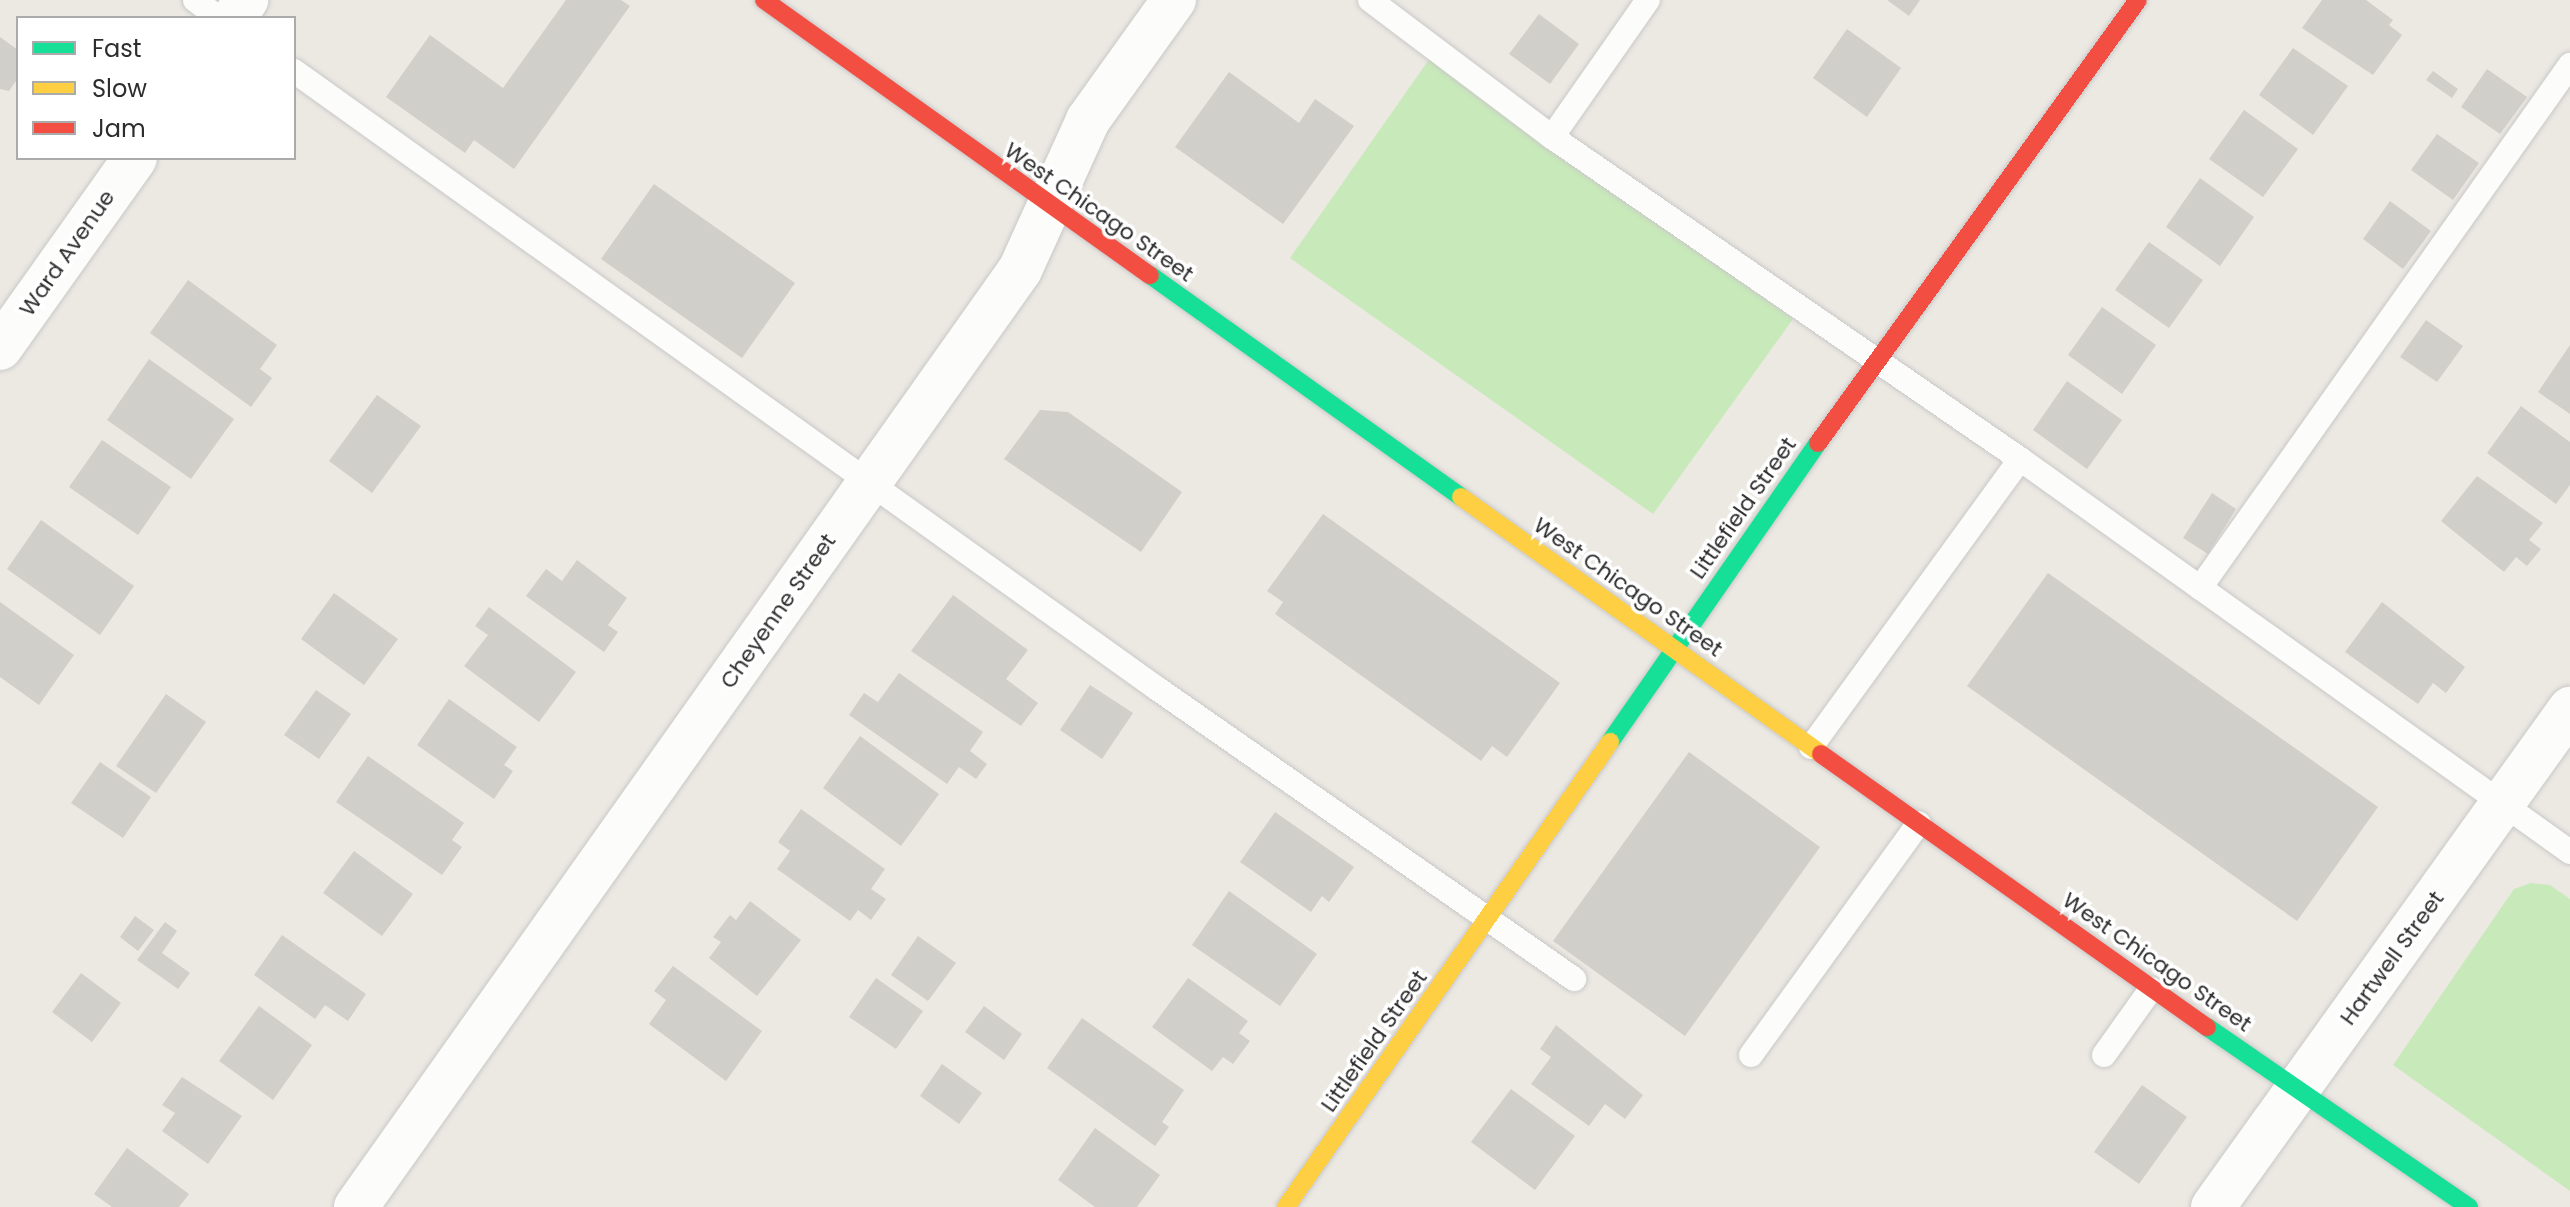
<!DOCTYPE html>
<style>
body{margin:0}
#map{position:relative;width:2570px;height:1207px;overflow:hidden;background:#ece9e3;font-family:Poppins,sans-serif}
div>[style]{position:absolute}
[style*='--x']{left:calc(var(--x)*1px);top:calc(var(--y)*1px);width:calc(var(--w)*1px);rotate:calc(var(--a)*1deg)}
.green>*{inset:0;background:#c8e9ba}
.building>*{inset:0;background:#d1cfca}
.roads{filter:drop-shadow(0 0 2px #c9c8c8) drop-shadow(0 0 2px #c9c8c8)}
.lane>*{height:24px;margin:-12px;padding:0 12px;transform-origin:12px;border-radius:12px;background:#fcfcfb}
.street>*{height:44px;margin:-22px;padding:0 22px;transform-origin:22px;border-radius:22px;background:#fcfcfb}
.fast>*{height:18px;margin:-9px;padding:0 9px;transform-origin:9px;border-radius:9px;background:#16e098}
.slow>*{height:18px;margin:-9px;padding:0 9px;transform-origin:9px;border-radius:9px;background:#ffcf43}
.jam>*{height:18px;margin:-9px;padding:0 9px;transform-origin:9px;border-radius:9px;background:#f24e42}
span{translate:-50% -50%;white-space:nowrap;text-align:center;line-height:1.15;-webkit-text-stroke:7px #fff;paint-order:stroke}
.street-label{font-size:22px;color:#2d2d2d}
.legend{position:absolute;left:16px;top:16px;width:280px;height:144px;box-sizing:border-box;background:#fff;border:2px solid #ababab;margin:0;padding:10px 14px;list-style:none;font-size:24px;color:#2d2d2d}
.legend li{display:flex;align-items:center;gap:16px;height:40px}
.legend b{width:40px;border:2px solid #ababab}
</style>
<div id="map">
<div class="green">
<i style="clip-path:polygon(1430px 58px,1793px 319px,1653px 514px,1290px 258px)"></i>
<i style="clip-path:polygon(2531px 883px,2550px 885px,2570px 899px,2570px 1191px,2393px 1065px,2514px 889px)"></i>
</div>
<div class="building">
<i style="clip-path:polygon(566px 0,621px 0,630px 6px,514px 169px,474px 140px,465px 153px,386px 97px,430px 35px,503px 88px)"></i>
<i style="clip-path:polygon(1887px 0,1920px 0,1909px 16px)"></i>
<i style="clip-path:polygon(2322px 0,2366px 0,2393px 20px,2389px 25px,2402px 35px,2373px 75px,2302px 28px)"></i>
<i style="clip-path:polygon(1539px 14px,1579px 44px,1550px 84px,1509px 54px)"></i>
<i style="clip-path:polygon(1847px 29px,1901px 68px,1867px 117px,1813px 78px)"></i>
<i style="clip-path:polygon(0 37px,18px 50px,18px 78px,9px 91px,0 89px)"></i>
<i style="clip-path:polygon(2293px 48px,2348px 86px,2313px 135px,2259px 95px)"></i>
<i style="clip-path:polygon(2487px 69px,2527px 97px,2500px 134px,2461px 107px)"></i>
<i style="clip-path:polygon(2433px 71px,2458px 89px,2452px 98px,2426px 80px)"></i>
<i style="clip-path:polygon(1229px 72px,1299px 123px,1315px 99px,1354px 126px,1283px 224px,1175px 147px)"></i>
<i style="clip-path:polygon(2244px 110px,2298px 149px,2263px 197px,2209px 159px)"></i>
<i style="clip-path:polygon(2437px 134px,2479px 163px,2453px 200px,2411px 170px)"></i>
<i style="clip-path:polygon(2200px 178px,2254px 217px,2220px 266px,2166px 227px)"></i>
<i style="clip-path:polygon(654px 184px,795px 283px,742px 358px,601px 259px)"></i>
<i style="clip-path:polygon(2390px 201px,2431px 231px,2403px 269px,2363px 239px)"></i>
<i style="clip-path:polygon(2149px 242px,2203px 280px,2169px 328px,2115px 290px)"></i>
<i style="clip-path:polygon(188px 280px,277px 345px,260px 369px,272px 378px,251px 407px,150px 333px)"></i>
<i style="clip-path:polygon(2102px 307px,2156px 345px,2122px 394px,2068px 355px)"></i>
<i style="clip-path:polygon(2426px 320px,2463px 346px,2437px 382px,2400px 357px)"></i>
<i style="clip-path:polygon(2570px 345px,2570px 414px,2538px 392px)"></i>
<i style="clip-path:polygon(149px 359px,234px 419px,191px 479px,107px 420px)"></i>
<i style="clip-path:polygon(2067px 381px,2122px 420px,2087px 469px,2033px 430px)"></i>
<i style="clip-path:polygon(377px 395px,421px 426px,372px 493px,329px 461px)"></i>
<i style="clip-path:polygon(2521px 406px,2570px 442px,2570px 485px,2556px 504px,2487px 453px)"></i>
<i style="clip-path:polygon(1040px 410px,1068px 412px,1182px 492px,1141px 552px,1004px 459px)"></i>
<i style="clip-path:polygon(102px 440px,171px 487px,138px 535px,69px 487px)"></i>
<i style="clip-path:polygon(2477px 476px,2543px 523px,2529px 540px,2541px 549px,2527px 566px,2516px 557px,2504px 572px,2441px 521px)"></i>
<i style="clip-path:polygon(2212px 493px,2236px 509px,2208px 554px,2183px 538px)"></i>
<i style="clip-path:polygon(1323px 514px,1560px 683px,1507px 757px,1492px 746px,1481px 761px,1275px 614px,1283px 602px,1267px 591px)"></i>
<i style="clip-path:polygon(41px 520px,134px 586px,100px 635px,7px 569px)"></i>
<i style="clip-path:polygon(577px 560px,627px 598px,608px 625px,618px 632px,604px 652px,526px 596px,546px 569px,562px 581px)"></i>
<i style="clip-path:polygon(2048px 573px,2378px 807px,2297px 921px,1967px 686px)"></i>
<i style="clip-path:polygon(334px 593px,398px 639px,364px 685px,301px 639px)"></i>
<i style="clip-path:polygon(953px 595px,1028px 650px,1006px 679px,1038px 703px,1021px 726px,911px 651px)"></i>
<i style="clip-path:polygon(0 602px,74px 655px,39px 705px,0 677px)"></i>
<i style="clip-path:polygon(2382px 602px,2465px 667px,2446px 693px,2433px 683px,2418px 704px,2345px 652px)"></i>
<i style="clip-path:polygon(489px 607px,576px 672px,539px 722px,464px 666px,488px 635px,475px 626px)"></i>
<i style="clip-path:polygon(899px 673px,983px 732px,970px 751px,987px 764px,976px 779px,959px 767px,947px 784px,849px 715px,864px 693px,878px 702px)"></i>
<i style="clip-path:polygon(1090px 685px,1133px 713px,1102px 759px,1060px 730px)"></i>
<i style="clip-path:polygon(316px 690px,351px 714px,319px 759px,284px 735px)"></i>
<i style="clip-path:polygon(166px 694px,206px 722px,156px 793px,116px 766px)"></i>
<i style="clip-path:polygon(449px 699px,517px 747px,504px 765px,513px 771px,494px 799px,417px 745px)"></i>
<i style="clip-path:polygon(860px 736px,939px 794px,901px 846px,823px 788px)"></i>
<i style="clip-path:polygon(1689px 752px,1820px 847px,1685px 1036px,1553px 941px)"></i>
<i style="clip-path:polygon(368px 756px,464px 823px,452px 840px,462px 847px,442px 875px,336px 802px)"></i>
<i style="clip-path:polygon(100px 762px,151px 797px,123px 838px,71px 803px)"></i>
<i style="clip-path:polygon(801px 809px,885px 869px,871px 889px,886px 899px,871px 920px,858px 910px,850px 921px,777px 869px,790px 851px,778px 842px)"></i>
<i style="clip-path:polygon(1275px 812px,1354px 867px,1329px 902px,1322px 896px,1311px 912px,1240px 862px)"></i>
<i style="clip-path:polygon(354px 851px,413px 894px,382px 936px,323px 893px)"></i>
<i style="clip-path:polygon(1229px 891px,1317px 954px,1280px 1006px,1192px 945px)"></i>
<i style="clip-path:polygon(750px 901px,801px 940px,757px 996px,709px 958px,721px 942px,713px 937px,730px 915px,736px 920px)"></i>
<i style="clip-path:polygon(135px 916px,154px 930px,138px 951px,120px 937px)"></i>
<i style="clip-path:polygon(165px 922px,177px 931px,162px 953px,190px 973px,178px 989px,137px 960px)"></i>
<i style="clip-path:polygon(282px 935px,366px 994px,348px 1021px,325px 1005px,315px 1019px,254px 975px)"></i>
<i style="clip-path:polygon(918px 936px,956px 963px,928px 1001px,891px 975px)"></i>
<i style="clip-path:polygon(673px 966px,762px 1031px,726px 1081px,649px 1024px,666px 1000px,654px 991px)"></i>
<i style="clip-path:polygon(81px 973px,121px 1003px,92px 1042px,52px 1012px)"></i>
<i style="clip-path:polygon(876px 978px,923px 1011px,896px 1049px,849px 1017px)"></i>
<i style="clip-path:polygon(1188px 978px,1248px 1021px,1239px 1033px,1250px 1041px,1233px 1064px,1223px 1057px,1212px 1071px,1152px 1027px)"></i>
<i style="clip-path:polygon(259px 1006px,312px 1045px,273px 1100px,219px 1061px)"></i>
<i style="clip-path:polygon(984px 1006px,1022px 1034px,1004px 1060px,965px 1032px)"></i>
<i style="clip-path:polygon(1082px 1018px,1184px 1090px,1162px 1122px,1169px 1127px,1155px 1146px,1047px 1068px)"></i>
<i style="clip-path:polygon(1556px 1025px,1643px 1095px,1625px 1119px,1605px 1104px,1589px 1126px,1531px 1084px,1551px 1057px,1540px 1049px)"></i>
<i style="clip-path:polygon(942px 1064px,982px 1093px,959px 1124px,920px 1096px)"></i>
<i style="clip-path:polygon(182px 1077px,242px 1116px,208px 1164px,162px 1131px,175px 1113px,162px 1105px)"></i>
<i style="clip-path:polygon(2142px 1085px,2187px 1117px,2139px 1184px,2094px 1152px)"></i>
<i style="clip-path:polygon(1511px 1089px,1575px 1136px,1535px 1190px,1471px 1142px)"></i>
<i style="clip-path:polygon(1095px 1128px,1160px 1175px,1137px 1207px,1095px 1207px,1058px 1180px)"></i>
<i style="clip-path:polygon(127px 1148px,189px 1194px,179px 1207px,112px 1207px,94px 1194px)"></i>
</div>
<div class="roads">
<div class="lane">
<i style="--x:195;--y:0;--w:30;--a:37"></i>
<i style="--x:1370;--y:0;--w:228;--a:37"></i>
<i style="--x:1552;--y:137;--w:568;--a:34.53"></i>
<i style="--x:2020;--y:459;--w:676;--a:35.55"></i>
<i style="--x:294;--y:71;--w:1059;--a:35.58"></i>
<i style="--x:1155;--y:687;--w:511;--a:34.87"></i>
<i style="--x:1552;--y:137;--w:167;--a:-55"></i>
<i style="--x:2200;--y:588;--w:641;--a:-54.72"></i>
<i style="--x:1811;--y:747;--w:356;--a:-54"></i>
<i style="--x:1751;--y:1055;--w:286;--a:-54.1"></i>
<i style="--x:2104;--y:1055;--w:81;--a:-54.5"></i>
</div>
<div class="street">
<i style="--x:234;--y:18;--w:22;--a:-56"></i>
<i style="--x:0;--y:348;--w:233;--a:-54.6"></i>
<i style="--x:356;--y:1207;--w:1148;--a:-54.68"></i>
<i style="--x:1020;--y:270;--w:165;--a:-65.6"></i>
<i style="--x:1088;--y:120;--w:148;--a:-54.4"></i>
<i style="--x:2213;--y:1207;--w:613;--a:-54.36"></i>
</div>
<div class="fast">
<i style="--x:1150;--y:275;--w:382;--a:35.5"></i>
<i style="--x:1610;--y:742;--w:364;--a:-55.2"></i>
<i style="--x:2207;--y:1027;--w:318;--a:34.5"></i>
</div>
<div class="slow">
<i style="--x:1461;--y:497;--w:442;--a:35.5"></i>
<i style="--x:1286;--y:1207;--w:567;--a:-55.13"></i>
</div>
<div class="jam">
<i style="--x:764;--y:0;--w:474;--a:35.5"></i>
<i style="--x:1818;--y:443;--w:546;--a:-54.16"></i>
<i style="--x:1821;--y:754;--w:473;--a:35.3"></i>
</div>
</div>
<div class="street-label">
<span style="left:1099px;top:212px;rotate:35deg">West Chicago Street</span>
<span style="left:67px;top:253px;rotate:-55deg">Ward Avenue</span>
<span style="left:1743px;top:508px;rotate:-55deg">Littlefield Street</span>
<span style="left:1628px;top:587px;rotate:35deg">West Chicago Street</span>
<span style="left:778px;top:611px;rotate:-55deg">Cheyenne Street</span>
<span style="left:2392px;top:958px;rotate:-54deg">Hartwell Street</span>
<span style="left:2157px;top:962px;rotate:35deg">West Chicago Street</span>
<span style="left:1374px;top:1041px;rotate:-55deg">Littlefield Street</span>
</div>
<ul class="legend">
<li><b style="height:10px;background:#16e098"></b>Fast</li>
<li><b style="height:10px;background:#ffcf43"></b>Slow</li>
<li><b style="height:10px;background:#f24e42"></b>Jam</li>
</ul>
</div>
